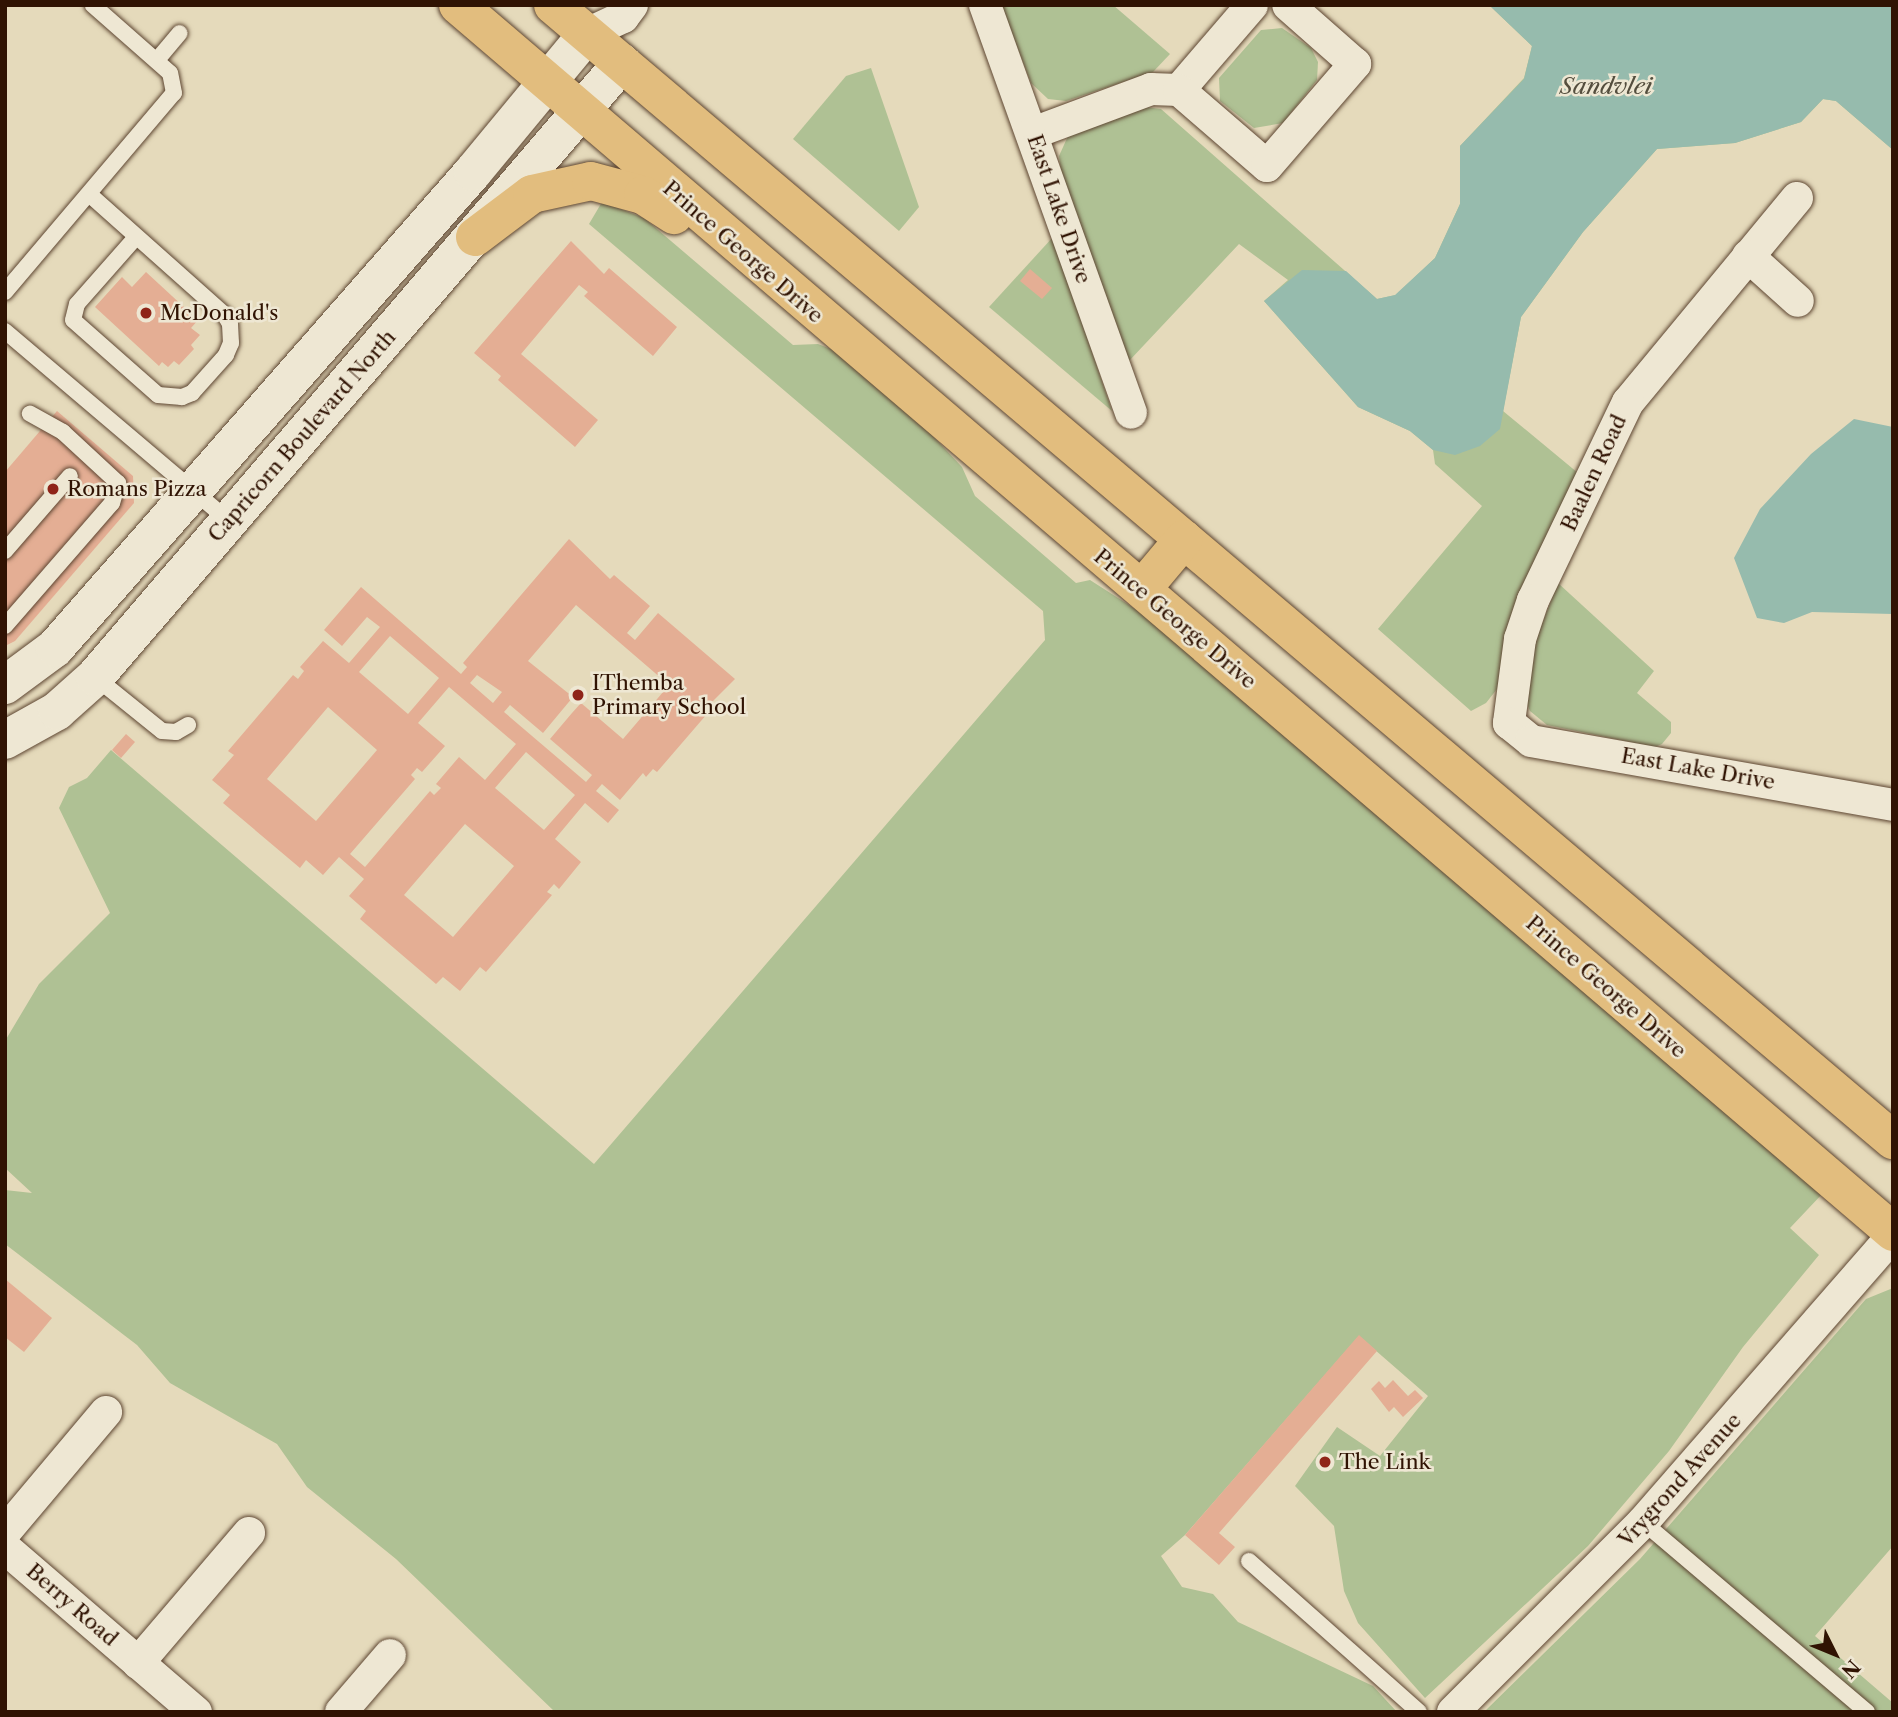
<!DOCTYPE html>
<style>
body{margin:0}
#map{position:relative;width:1898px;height:1717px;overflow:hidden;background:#e5dabb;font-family:"Libre Caslon Text",serif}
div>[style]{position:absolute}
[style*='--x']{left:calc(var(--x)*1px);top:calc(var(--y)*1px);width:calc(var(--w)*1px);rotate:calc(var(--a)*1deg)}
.green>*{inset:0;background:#afc194}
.water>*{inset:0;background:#96bbad}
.building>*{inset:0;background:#e4ae94}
.roads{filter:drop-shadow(0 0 2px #5d4531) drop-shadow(0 0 2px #5d4531)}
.service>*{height:16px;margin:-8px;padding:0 8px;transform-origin:8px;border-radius:8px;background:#eee7d3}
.minor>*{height:32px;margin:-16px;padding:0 16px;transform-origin:16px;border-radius:16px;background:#eee7d3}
.tertiary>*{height:38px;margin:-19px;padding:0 19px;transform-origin:19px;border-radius:19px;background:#eee7d3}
.primary>*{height:38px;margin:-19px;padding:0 19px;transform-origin:19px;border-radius:19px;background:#e2bd7e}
.dots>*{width:19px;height:19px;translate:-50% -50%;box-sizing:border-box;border:4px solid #eee7d3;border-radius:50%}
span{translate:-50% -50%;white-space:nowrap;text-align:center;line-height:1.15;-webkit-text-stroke:5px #eee7d3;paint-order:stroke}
.street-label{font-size:21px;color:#301303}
.poi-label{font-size:21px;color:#301303}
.left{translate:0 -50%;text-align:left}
.water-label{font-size:23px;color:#544e3e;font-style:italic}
.frame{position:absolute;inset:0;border:7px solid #301303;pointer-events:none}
.north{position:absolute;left:1800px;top:1619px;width:70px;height:70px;-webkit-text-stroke:5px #eee7d3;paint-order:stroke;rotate:133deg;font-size:19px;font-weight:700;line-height:28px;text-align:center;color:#301303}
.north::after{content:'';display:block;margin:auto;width:24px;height:32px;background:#301303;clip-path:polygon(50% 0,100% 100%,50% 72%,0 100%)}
</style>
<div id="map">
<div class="green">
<i style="clip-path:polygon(1001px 5px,1113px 5px,1170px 54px,1153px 72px,1066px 101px,1048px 99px,1031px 83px)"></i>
<i style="clip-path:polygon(1489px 5px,1893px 5px,1893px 150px,1836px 101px,1823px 99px,1801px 122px,1735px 143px,1657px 149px,1583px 232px,1521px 317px,1503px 411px,1578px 473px,1497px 689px,1486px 703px,1471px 711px,1378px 629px,1482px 506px,1435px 464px,1433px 450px,1410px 431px,1358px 407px,1264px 301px,1288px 280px,1239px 244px,1129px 361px,1061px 172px,1059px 156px,1068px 136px,1145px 107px,1161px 109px,1377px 299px,1396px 295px,1435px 258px,1460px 204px,1460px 146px,1524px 78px,1532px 46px)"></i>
<i style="clip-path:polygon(1282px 28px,1311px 48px,1318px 62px,1317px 80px,1283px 123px,1254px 128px,1220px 101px,1219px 78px,1261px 30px)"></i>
<i style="clip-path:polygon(871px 68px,919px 207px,899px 231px,793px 139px,846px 76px)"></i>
<i style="clip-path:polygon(602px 202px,644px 218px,793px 345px,818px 344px,841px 353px,913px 415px,962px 467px,975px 496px,1076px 583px,1090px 580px,1171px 632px,1824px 1192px,1790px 1228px,1819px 1255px,1743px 1347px,1669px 1451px,1588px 1546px,1425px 1698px,1358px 1623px,1344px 1591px,1334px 1526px,1295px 1486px,1337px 1427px,1380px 1456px,1428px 1396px,1359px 1336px,1185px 1535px,1161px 1556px,1182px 1587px,1213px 1594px,1238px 1622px,1373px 1686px,1397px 1712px,555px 1712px,396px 1559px,307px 1487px,277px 1444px,170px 1383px,137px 1345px,5px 1244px,5px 1190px,32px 1193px,5px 1168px,5px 1041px,39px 984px,110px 913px,59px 808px,69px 787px,87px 778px,111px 750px,594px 1164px,1045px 640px,1043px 611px,589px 224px)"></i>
<i style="clip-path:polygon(1053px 237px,1112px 411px,989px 307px)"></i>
<i style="clip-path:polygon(1558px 583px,1654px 671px,1637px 693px,1671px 722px,1671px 733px,1662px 744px,1655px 747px,1547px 725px,1530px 711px,1525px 699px,1532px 649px)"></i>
<i style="clip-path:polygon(1893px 1288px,1893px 1546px,1815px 1636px,1893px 1703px,1893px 1712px,1484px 1712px,1640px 1559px,1866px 1299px)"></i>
</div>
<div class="water">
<i style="clip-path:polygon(1489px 5px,1893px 5px,1893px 150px,1836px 101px,1823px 99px,1801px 122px,1735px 143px,1657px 149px,1583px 232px,1521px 317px,1500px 429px,1480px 446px,1455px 455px,1433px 450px,1410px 431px,1358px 407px,1264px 301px,1302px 270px,1346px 271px,1377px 299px,1395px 295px,1435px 258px,1460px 204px,1460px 146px,1524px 79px,1532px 46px)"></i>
<i style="clip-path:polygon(1854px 419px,1893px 427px,1893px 614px,1812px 612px,1784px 623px,1757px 618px,1734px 558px,1760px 509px,1811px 454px)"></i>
</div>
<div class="building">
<i style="clip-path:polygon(571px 241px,604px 274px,609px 268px,677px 327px,653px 356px,584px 296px,588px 292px,579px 285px,521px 354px,598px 420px,575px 447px,498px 380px,501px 376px,474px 353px)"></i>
<i style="clip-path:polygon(1030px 269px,1052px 288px,1042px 299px,1020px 281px)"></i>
<i style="clip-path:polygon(146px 272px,198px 320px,191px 328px,200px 335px,191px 345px,194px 349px,179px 365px,174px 361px,168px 367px,162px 362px,159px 366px,95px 307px,122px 277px,132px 287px)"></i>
<i style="clip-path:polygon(57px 411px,133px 476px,134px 503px,15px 641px,5px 646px,5px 472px)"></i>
<i style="clip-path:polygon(evenodd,569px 539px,610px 579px,614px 575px,650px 606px,627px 633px,635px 640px,658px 613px,735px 679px,703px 711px,707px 714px,657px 772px,653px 769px,646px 777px,643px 773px,620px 800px,602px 784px,596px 791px,619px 810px,608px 823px,585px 803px,555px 839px,581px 862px,559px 889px,554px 884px,547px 892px,552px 895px,486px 972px,480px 967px,460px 991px,443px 977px,436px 984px,360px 919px,366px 911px,349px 896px,364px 879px,339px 857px,323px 875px,306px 860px,300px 868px,223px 803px,230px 795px,212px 780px,234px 755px,228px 751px,293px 675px,298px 679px,304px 671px,300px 667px,323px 641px,349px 663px,380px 627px,367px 617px,342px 646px,324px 630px,361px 587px,461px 674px,467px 667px,463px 663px,569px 539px,576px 605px,669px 685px,623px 739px,581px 703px,572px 713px,550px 739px,592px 775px,586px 782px,504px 712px,510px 705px,543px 733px,573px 697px,528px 661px,576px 605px,569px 539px,390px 636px,439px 678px,408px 714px,359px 672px,390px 636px,569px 539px,477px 675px,502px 692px,493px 703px,470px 683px,477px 675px,569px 539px,449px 687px,516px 744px,485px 780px,459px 757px,436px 784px,441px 788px,434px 795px,430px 791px,365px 867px,350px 854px,415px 779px,411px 775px,417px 768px,422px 772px,445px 746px,418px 723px,449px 687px,569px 539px,328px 707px,377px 750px,316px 821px,267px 779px,328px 707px,569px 539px,526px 752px,575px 795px,544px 830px,495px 788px,526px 752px,569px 539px,465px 824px,514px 866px,453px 937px,404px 895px,465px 824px)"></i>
<i style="clip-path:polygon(126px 734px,135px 742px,121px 758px,112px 750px)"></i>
<i style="clip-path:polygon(5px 1279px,52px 1318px,24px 1352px,5px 1337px)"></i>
<i style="clip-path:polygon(1359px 1335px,1377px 1351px,1219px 1533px,1235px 1547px,1219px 1565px,1185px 1535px)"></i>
<i style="clip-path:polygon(1393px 1380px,1408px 1396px,1415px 1390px,1423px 1398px,1403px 1417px,1394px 1407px,1389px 1412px,1371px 1389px,1379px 1381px,1385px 1388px)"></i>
</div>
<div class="roads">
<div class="service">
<i style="--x:157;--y:60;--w:35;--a:-50"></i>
<i style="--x:89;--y:194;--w:182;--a:41.7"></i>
<i style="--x:225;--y:315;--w:10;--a:61"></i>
<i style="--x:230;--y:324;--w:19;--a:87"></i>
<i style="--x:231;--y:343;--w:13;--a:113"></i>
<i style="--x:226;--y:355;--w:51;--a:131.8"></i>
<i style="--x:192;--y:393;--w:11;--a:158"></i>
<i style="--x:182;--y:397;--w:24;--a:-175"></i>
<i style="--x:158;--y:395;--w:113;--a:-138.6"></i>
<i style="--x:73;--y:320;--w:16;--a:-76"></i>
<i style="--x:77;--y:304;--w:89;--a:-48.6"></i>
<i style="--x:5;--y:292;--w:261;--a:-49.7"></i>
<i style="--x:174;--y:93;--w:20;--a:-101"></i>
<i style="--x:170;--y:73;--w:103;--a:-138.6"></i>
<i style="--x:5;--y:331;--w:294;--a:40.3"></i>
<i style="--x:5;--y:551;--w:99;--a:-49.1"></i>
<i style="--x:5;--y:626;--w:163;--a:-49"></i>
<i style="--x:112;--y:503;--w:21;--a:-73"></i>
<i style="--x:118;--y:483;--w:75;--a:-137.2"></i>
<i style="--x:63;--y:432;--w:38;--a:-151"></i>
<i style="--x:95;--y:677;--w:86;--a:38.9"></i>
<i style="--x:162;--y:731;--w:14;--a:4"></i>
<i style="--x:176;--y:732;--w:14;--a:-30"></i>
<i style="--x:1643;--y:1522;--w:294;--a:40.3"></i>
<i style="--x:1249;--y:1561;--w:227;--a:41.6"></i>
</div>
<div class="minor">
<i style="--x:985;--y:5;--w:433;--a:70.3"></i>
<i style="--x:587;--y:34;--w:40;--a:-25"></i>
<i style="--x:623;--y:17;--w:15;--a:-53"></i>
<i style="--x:1179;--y:90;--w:112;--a:-49.3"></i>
<i style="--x:1033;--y:133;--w:126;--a:-20.4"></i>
<i style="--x:1151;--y:89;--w:28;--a:2"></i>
<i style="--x:1179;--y:90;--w:116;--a:40.8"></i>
<i style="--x:1267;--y:166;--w:135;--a:-49.2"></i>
<i style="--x:1355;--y:64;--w:89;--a:-138.6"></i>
<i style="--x:1797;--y:198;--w:265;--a:129.6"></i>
<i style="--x:1628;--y:402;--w:220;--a:115.6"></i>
<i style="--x:1533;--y:600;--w:41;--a:108.4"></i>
<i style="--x:1520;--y:639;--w:85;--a:97.5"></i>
<i style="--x:1509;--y:723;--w:28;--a:39"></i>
<i style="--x:1531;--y:741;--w:368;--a:10"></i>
<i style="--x:1748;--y:256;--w:67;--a:42"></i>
<i style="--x:5;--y:1532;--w:157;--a:-49.9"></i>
<i style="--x:5;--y:1548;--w:252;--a:40.7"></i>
<i style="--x:138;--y:1663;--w:171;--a:-49.5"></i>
<i style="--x:341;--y:1712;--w:75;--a:-49.3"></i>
<i style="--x:1453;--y:1712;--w:269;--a:-45"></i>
<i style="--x:1643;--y:1522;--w:381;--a:-48.9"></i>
</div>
<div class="tertiary">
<i style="--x:5;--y:685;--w:62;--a:-36.5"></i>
<i style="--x:55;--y:648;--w:633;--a:-48.71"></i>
<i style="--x:473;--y:172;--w:179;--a:-50.4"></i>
<i style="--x:5;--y:740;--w:60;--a:-29.1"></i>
<i style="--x:57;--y:711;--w:51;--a:-41.8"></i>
<i style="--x:95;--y:677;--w:809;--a:-49.36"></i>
</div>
<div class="primary">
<i style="--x:458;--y:5;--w:1888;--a:40.53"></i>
<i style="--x:553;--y:5;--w:1756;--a:40.27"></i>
<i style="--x:475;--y:237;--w:71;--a:-37"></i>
<i style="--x:532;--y:194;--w:60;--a:-12.4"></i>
<i style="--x:591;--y:181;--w:54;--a:15.1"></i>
<i style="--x:643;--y:195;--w:37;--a:33"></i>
<i style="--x:1142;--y:589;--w:65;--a:-50"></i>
</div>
</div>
<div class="dots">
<i style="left:146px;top:313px;background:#8f2418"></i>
<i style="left:53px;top:489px;background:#8f2418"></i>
<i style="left:578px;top:695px;background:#8f2418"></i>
<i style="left:1325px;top:1462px;background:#8f2418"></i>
</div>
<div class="street-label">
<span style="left:1059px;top:209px;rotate:71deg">East Lake Drive</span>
<span style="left:743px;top:252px;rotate:41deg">Prince George Drive</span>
<span style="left:302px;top:436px;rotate:-49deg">Capricorn Boulevard North</span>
<span style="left:1594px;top:473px;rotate:-65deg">Baalen Road</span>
<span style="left:1175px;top:619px;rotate:40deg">Prince George Drive</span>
<span style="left:1698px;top:769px;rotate:10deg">East Lake Drive</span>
<span style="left:1606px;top:987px;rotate:41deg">Prince George Drive</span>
<span style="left:1680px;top:1480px;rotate:-48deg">Vrygrond Avenue</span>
<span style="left:72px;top:1605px;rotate:41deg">Berry Road</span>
</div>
<div class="poi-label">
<span class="left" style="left:160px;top:313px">McDonald's</span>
<span class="left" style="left:67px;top:489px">Romans Pizza</span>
<span class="left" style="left:592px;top:695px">IThemba<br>Primary School</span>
<span class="left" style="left:1339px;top:1462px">The Link</span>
</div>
<div class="water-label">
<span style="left:1606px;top:86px">Sandvlei</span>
</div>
<div class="frame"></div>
<div class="north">N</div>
</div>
